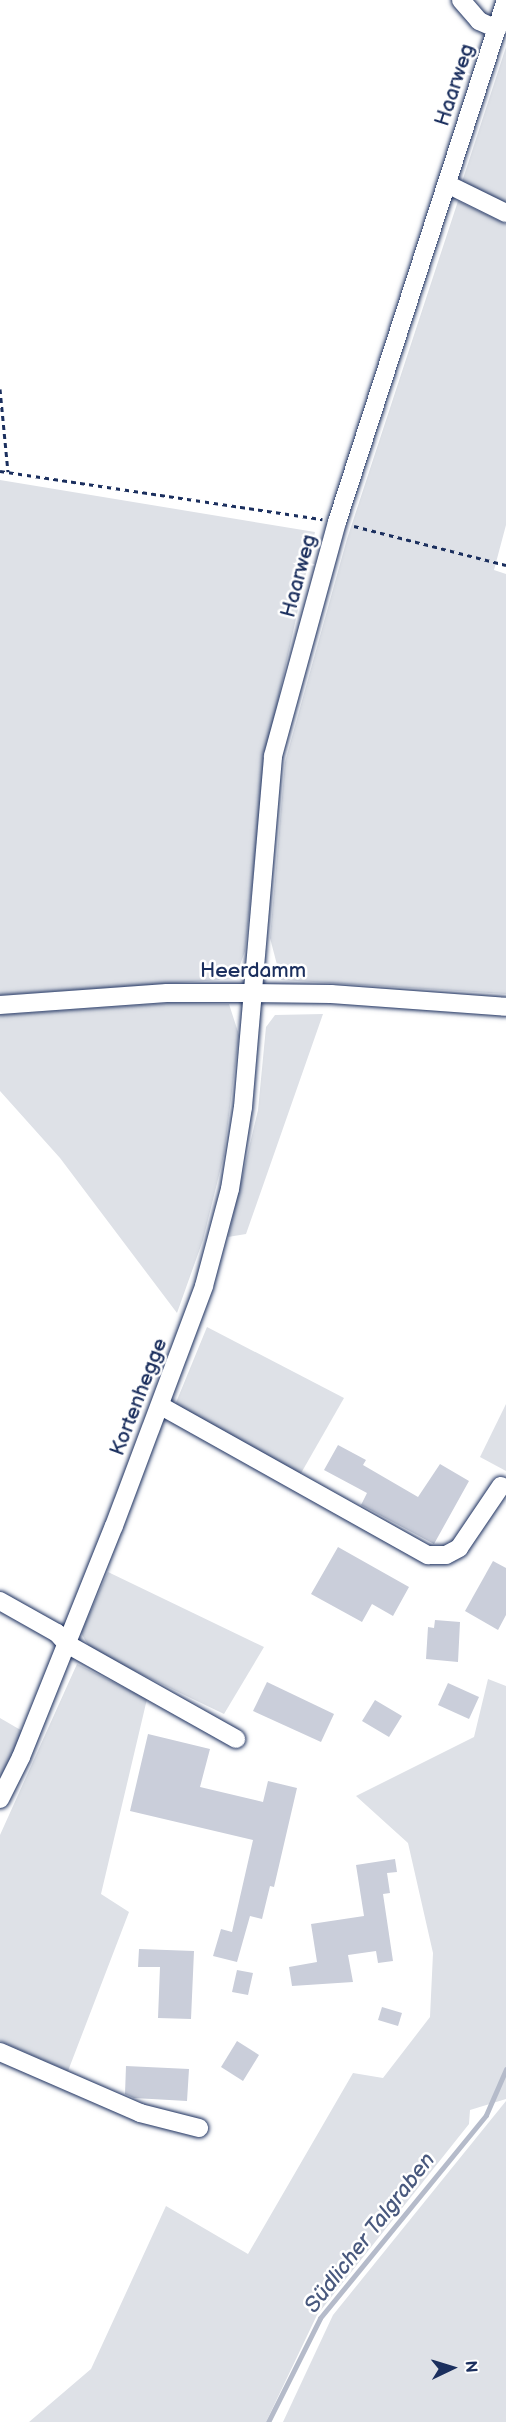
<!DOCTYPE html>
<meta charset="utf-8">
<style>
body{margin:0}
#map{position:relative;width:506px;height:2422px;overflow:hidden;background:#fff;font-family:"Balsamiq Sans",sans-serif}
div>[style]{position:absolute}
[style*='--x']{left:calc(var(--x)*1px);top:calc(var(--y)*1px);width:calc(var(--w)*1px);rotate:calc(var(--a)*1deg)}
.green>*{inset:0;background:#dee1e7}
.stream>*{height:5px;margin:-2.5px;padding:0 2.5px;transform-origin:2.5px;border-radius:2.5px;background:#b5bbca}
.building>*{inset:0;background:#caceda}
.path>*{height:3px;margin-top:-1.5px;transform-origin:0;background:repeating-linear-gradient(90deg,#1b2f5e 0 4.5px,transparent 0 9px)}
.roads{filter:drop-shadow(0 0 2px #1b2f5e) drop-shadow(0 0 2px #1b2f5e)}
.minor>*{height:18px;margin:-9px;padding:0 9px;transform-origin:9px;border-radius:9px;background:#fff}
span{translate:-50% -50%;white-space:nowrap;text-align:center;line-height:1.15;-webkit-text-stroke:5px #fff;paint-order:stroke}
.street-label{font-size:21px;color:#1b2f5e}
.water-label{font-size:22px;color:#49597e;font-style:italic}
.north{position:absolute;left:422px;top:2338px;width:60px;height:60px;-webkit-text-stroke:4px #fff;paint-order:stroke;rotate:86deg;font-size:16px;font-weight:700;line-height:24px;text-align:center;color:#1b2f5e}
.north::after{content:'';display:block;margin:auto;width:21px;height:27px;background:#1b2f5e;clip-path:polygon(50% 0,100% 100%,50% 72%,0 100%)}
</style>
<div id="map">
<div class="green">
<i style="clip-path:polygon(506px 47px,506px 207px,461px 185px)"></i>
<i style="clip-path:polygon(458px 201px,506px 224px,506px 525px,494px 570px,506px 574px,506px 994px,281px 980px,270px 938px,285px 762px,347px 539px)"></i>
<i style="clip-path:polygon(0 480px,315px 532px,266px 755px,245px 951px,235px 979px,0 995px)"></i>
<i style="clip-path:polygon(171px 1003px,229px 1004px,239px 1035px,224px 1155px,203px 1240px,177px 1313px,60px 1158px,0 1091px,0 1015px)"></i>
<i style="clip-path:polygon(323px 1014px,246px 1234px,228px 1237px,258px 1110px,266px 1027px,275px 1015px)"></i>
<i style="clip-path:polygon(207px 1327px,344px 1398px,300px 1475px,175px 1405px)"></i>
<i style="clip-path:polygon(506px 1404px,506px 1471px,480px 1457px)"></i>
<i style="clip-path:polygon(108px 1572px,264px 1647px,224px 1714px,91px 1650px,81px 1633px)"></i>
<i style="clip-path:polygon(77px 1664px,147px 1699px,101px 1894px,129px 1912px,68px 2071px,0 2041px,0 1835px)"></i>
<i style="clip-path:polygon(488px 1679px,506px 1686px,506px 2099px,470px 2110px,469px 2124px,317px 2315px,266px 2422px,29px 2422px,91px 2369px,166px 2206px,248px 2254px,353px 2073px,383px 2078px,430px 2017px,433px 1953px,408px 1843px,356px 1796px,474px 1737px)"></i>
<i style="clip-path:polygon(0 1718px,24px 1732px,0 1778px)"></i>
<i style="clip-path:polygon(506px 2101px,506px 2422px,283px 2422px,333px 2315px)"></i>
</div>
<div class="stream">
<i style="--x:268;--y:2422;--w:116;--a:-63.4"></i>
<i style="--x:320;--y:2318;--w:262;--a:-50.7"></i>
<i style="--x:486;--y:2115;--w:50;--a:-66.5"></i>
</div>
<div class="building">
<i style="clip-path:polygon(338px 1445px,366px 1460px,363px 1465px,418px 1497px,440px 1464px,469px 1481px,434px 1544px,361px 1505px,367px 1493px,324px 1470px)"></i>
<i style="clip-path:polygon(338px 1547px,409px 1587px,393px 1616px,372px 1604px,362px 1622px,311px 1594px)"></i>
<i style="clip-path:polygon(493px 1561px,506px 1568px,506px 1615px,498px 1630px,465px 1611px)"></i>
<i style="clip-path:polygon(435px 1620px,460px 1622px,458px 1662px,426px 1659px,428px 1627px,434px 1628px)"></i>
<i style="clip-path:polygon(267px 1682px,334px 1714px,321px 1742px,253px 1711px)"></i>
<i style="clip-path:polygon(448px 1683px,479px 1697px,469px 1719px,438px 1705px)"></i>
<i style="clip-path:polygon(375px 1700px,402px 1716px,389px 1737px,362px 1721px)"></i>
<i style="clip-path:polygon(148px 1734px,210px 1749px,200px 1787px,263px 1802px,268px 1781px,297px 1788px,274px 1887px,270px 1886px,262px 1919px,250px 1916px,237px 1962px,213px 1956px,221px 1929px,232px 1932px,253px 1840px,130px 1811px)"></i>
<i style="clip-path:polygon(395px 1859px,397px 1872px,387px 1873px,390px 1893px,383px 1894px,393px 1961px,378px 1963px,376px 1951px,348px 1955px,353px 1982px,292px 1986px,289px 1967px,317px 1962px,311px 1924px,364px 1916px,356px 1865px)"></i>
<i style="clip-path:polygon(139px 1949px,194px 1951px,191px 2019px,158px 2018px,160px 1967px,138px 1967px)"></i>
<i style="clip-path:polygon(237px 1970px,253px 1973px,248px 1995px,232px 1992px)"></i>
<i style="clip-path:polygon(382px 2007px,402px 2013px,398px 2026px,378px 2020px)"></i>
<i style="clip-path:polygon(237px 2041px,259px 2055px,243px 2081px,221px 2067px)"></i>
<i style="clip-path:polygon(126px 2066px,189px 2069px,187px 2101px,134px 2098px,125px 2094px)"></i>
</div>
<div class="path">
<i style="--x:0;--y:389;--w:83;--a:84.5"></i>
<i style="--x:0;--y:471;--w:326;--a:8.5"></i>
<i style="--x:354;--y:526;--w:157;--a:14.4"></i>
</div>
<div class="roads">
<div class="minor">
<i style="--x:461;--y:0;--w:28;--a:49"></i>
<i style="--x:479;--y:21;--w:20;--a:24"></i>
<i style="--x:447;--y:184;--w:66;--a:26.2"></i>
<i style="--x:0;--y:1005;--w:167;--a:-4.1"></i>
<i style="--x:167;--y:993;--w:83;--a:0"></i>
<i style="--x:250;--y:993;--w:81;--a:0.7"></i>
<i style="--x:331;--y:994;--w:175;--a:4.2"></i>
<i style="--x:161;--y:1406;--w:306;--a:29.2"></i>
<i style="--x:428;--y:1555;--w:18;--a:0"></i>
<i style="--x:446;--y:1555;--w:15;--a:-28"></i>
<i style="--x:459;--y:1548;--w:75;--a:-55.9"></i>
<i style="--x:0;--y:1601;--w:65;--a:29.3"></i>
<i style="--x:57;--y:1633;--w:15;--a:48"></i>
<i style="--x:67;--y:1644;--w:194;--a:29.3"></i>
<i style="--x:0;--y:1799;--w:47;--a:-63.4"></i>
<i style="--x:21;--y:1757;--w:249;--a:-68.1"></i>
<i style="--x:114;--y:1526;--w:256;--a:-69.4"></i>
<i style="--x:204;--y:1286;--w:100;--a:-75"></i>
<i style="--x:230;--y:1189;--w:83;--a:-81"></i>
<i style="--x:243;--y:1107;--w:352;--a:-85.1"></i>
<i style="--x:273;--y:756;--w:243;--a:-74.7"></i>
<i style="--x:337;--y:522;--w:549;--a:-72.06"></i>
<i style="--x:0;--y:2052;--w:153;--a:23.5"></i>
<i style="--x:140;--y:2113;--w:61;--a:14.3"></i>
</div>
</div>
<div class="street-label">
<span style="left:455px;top:85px;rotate:-72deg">Haarweg</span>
<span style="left:299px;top:576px;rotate:-75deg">Haarweg</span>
<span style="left:253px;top:971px">Heerdamm</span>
<span style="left:139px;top:1397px;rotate:-69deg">Kortenhegge</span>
</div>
<div class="water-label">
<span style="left:370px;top:2233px;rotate:-52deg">Südlicher Talgraben</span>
</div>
<div class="north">N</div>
</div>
